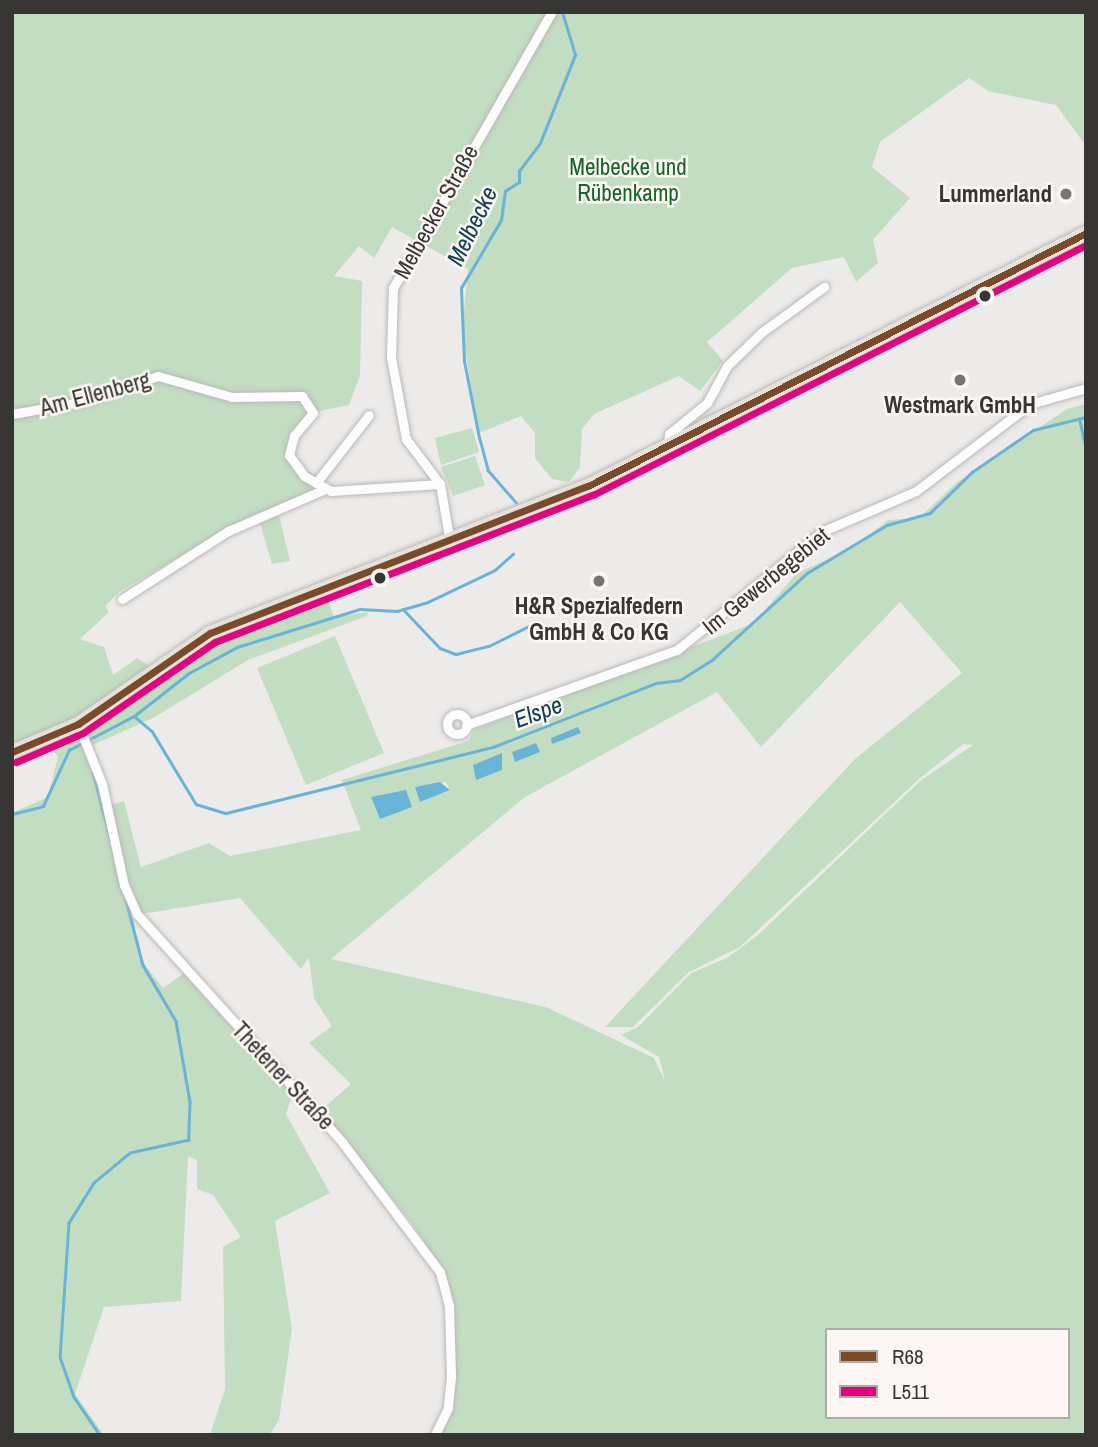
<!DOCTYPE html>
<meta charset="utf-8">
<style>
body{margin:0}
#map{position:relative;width:1098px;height:1447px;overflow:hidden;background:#edebe9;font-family:"Archivo Narrow",sans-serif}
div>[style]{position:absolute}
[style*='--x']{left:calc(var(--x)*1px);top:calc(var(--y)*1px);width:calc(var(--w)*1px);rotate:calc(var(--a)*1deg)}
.green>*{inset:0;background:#c2ddc2}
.water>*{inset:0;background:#69b3d7}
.stream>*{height:2.5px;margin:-1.25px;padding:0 1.25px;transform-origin:1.25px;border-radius:1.25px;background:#69b3d7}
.roads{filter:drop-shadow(0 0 2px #bab8b7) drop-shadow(0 0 2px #bab8b7)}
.minor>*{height:9px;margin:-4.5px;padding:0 4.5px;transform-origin:4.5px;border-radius:4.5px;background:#fcfcfc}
.minor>.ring{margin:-4.5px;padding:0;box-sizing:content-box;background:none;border:9px solid #fcfcfc;border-radius:50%}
.primary>*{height:14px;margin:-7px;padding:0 7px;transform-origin:7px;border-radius:7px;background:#e6e2db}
.bus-1>*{height:7px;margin:-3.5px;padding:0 3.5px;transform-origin:3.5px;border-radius:3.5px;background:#7a4b2a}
.bus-2>*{height:7px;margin:-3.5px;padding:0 3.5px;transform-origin:3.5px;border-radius:3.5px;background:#e5007d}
.dots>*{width:19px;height:19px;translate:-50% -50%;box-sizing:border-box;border:4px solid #fcf7f4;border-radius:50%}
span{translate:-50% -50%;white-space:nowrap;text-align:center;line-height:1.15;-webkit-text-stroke:5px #fcf7f4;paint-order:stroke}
.park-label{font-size:23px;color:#176628}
.poi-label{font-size:23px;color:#383635;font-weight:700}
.right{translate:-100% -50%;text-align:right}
.street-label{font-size:23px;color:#383635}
.water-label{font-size:24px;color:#144056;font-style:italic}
.frame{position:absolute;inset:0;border:14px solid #383635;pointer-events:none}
.legend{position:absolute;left:825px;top:1328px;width:245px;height:91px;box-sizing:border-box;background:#fcf7f4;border:2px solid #aeaaa8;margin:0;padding:9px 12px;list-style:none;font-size:21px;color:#383635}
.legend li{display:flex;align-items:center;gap:14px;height:35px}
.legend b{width:35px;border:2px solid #aeaaa8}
</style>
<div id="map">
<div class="green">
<i style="clip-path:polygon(12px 12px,1086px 12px,1086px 146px,1056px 105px,988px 91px,969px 78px,880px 142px,872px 167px,910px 198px,873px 240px,878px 263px,856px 282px,844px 257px,792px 268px,707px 342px,723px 361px,700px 391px,679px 376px,594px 414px,582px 429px,580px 467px,569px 482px,552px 479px,535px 458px,535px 433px,521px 416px,479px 433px,462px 331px,468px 269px,392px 227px,374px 258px,359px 246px,334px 276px,362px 281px,360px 376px,349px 405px,310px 413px,287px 458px,315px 490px,227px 529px,119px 592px,105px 606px,109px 612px,80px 639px,104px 647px,113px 675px,137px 658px,151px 667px,84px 713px,12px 746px)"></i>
<i style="clip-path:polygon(evenodd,1086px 404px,1086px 1435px,440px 1435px,455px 1385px,449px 1282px,412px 1223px,320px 1111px,351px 1084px,309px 1043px,332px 1026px,314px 998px,309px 957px,301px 969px,240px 898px,142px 914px,131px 893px,111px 805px,124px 801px,141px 867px,209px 843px,230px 856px,361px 830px,342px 780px,468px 741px,475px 729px,752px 624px,797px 573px,853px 548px,888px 520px,919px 518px,956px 483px,1067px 409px,1086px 404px,900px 602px,962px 673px,855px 759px,605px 1027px,633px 1027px,689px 972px,740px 947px,919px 779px,963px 744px,973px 745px,920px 781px,758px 935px,727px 958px,691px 973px,638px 1027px,621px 1035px,659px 1057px,665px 1081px,654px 1058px,546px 1007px,331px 959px,525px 797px,717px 692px,761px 747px,900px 602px,1086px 404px,446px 782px,450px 790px,420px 802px,416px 787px,446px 782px,1086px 404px,827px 1330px,1068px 1330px,1068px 1417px,827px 1417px,827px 1330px)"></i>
<i style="clip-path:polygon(472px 428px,479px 452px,441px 465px,435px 438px)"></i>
<i style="clip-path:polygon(475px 456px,485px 485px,453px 496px,441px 467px)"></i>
<i style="clip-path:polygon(279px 515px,290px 561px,272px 564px,260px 523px)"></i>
<i style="clip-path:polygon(327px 598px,334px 617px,368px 612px,367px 616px,248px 660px,155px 717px,93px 745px,87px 730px,195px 653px)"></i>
<i style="clip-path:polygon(335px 636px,384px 753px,306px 785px,257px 668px)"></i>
<i style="clip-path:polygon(74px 735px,88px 753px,144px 964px,163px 988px,184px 973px,293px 1093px,286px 1114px,330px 1193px,275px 1221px,292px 1329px,279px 1420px,269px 1435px,210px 1435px,225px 1389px,223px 1247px,241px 1237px,213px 1195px,197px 1189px,197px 1160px,188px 1156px,181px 1301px,104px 1307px,75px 1394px,104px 1435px,12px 1435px,12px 813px,48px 797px,58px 757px,51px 747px)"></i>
</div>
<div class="water">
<i style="clip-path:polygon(578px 727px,581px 733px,552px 744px,551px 738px)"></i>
<i style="clip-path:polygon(536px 743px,540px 752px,515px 762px,512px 752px)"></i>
<i style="clip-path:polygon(502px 753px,502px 770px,476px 780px,473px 765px)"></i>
<i style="clip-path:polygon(440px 782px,450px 790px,420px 802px,415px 787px)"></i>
<i style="clip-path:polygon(406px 790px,412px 807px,380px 819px,371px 797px)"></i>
</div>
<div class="stream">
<i style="--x:1080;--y:421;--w:28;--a:77"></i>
<i style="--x:516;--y:503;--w:43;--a:-131.2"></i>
<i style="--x:488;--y:471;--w:34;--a:-105"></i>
<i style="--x:479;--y:438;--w:78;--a:-101"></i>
<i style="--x:464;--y:361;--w:73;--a:-92.4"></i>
<i style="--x:461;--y:288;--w:79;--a:-59.5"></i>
<i style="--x:501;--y:220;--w:29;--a:-82"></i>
<i style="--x:505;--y:191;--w:17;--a:-33"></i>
<i style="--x:519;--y:182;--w:11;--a:-90"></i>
<i style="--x:519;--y:171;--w:35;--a:-53"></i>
<i style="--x:540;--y:143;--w:95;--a:-68.3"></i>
<i style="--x:575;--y:55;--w:45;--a:-106.8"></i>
<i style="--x:404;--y:610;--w:52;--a:46.5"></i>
<i style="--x:440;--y:648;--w:17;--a:21"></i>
<i style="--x:456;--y:654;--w:34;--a:-14"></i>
<i style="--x:489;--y:646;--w:54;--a:-26.6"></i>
<i style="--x:134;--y:716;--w:70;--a:-38"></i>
<i style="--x:189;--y:673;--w:55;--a:-28.4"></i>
<i style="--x:237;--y:647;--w:129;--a:-17.2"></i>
<i style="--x:360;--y:609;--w:37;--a:3"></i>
<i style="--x:397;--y:611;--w:32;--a:-16"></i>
<i style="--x:428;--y:602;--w:74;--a:-25.5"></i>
<i style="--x:495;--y:570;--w:24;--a:-42"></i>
<i style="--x:93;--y:772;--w:199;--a:75.5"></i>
<i style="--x:143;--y:965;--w:65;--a:59.5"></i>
<i style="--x:176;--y:1021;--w:82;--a:80.2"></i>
<i style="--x:190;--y:1102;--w:38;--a:92"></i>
<i style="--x:189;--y:1140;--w:60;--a:167.6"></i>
<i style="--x:130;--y:1153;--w:47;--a:140.2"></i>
<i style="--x:94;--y:1183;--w:47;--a:122"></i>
<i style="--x:69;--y:1223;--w:134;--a:93.8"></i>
<i style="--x:60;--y:1357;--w:42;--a:70.7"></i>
<i style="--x:74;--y:1397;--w:46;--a:55.6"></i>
<i style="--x:12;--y:814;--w:32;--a:-14"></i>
<i style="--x:43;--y:806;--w:62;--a:-65.1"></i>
<i style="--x:69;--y:750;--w:73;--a:-27.6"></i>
<i style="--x:134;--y:716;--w:23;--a:40"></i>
<i style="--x:152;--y:731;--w:85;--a:58.9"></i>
<i style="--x:196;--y:804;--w:31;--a:17"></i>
<i style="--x:226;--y:813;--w:275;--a:-13.9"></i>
<i style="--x:493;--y:747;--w:175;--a:-21.4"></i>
<i style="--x:656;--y:683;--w:24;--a:-7"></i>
<i style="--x:680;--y:680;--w:39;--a:-32"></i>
<i style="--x:713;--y:659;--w:127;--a:-42.5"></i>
<i style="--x:807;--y:573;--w:93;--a:-31"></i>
<i style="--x:887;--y:525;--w:45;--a:-15.6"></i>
<i style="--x:930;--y:513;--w:59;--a:-44.3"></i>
<i style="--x:972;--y:472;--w:74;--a:-34.5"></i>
<i style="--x:1033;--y:430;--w:55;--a:-13.8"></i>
</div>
<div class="roads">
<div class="minor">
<i style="--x:12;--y:414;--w:70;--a:-9.9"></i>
<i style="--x:81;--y:402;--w:81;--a:-18.7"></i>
<i style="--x:158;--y:376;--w:77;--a:15.8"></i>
<i style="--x:232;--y:397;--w:70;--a:-0.8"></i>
<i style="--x:302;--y:396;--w:20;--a:57"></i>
<i style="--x:313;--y:413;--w:30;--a:130"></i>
<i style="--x:294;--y:436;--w:20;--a:105"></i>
<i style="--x:289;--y:455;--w:26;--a:54"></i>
<i style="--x:304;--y:476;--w:31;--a:29"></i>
<i style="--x:331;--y:491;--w:109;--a:-3.7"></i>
<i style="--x:668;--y:446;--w:12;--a:-85"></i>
<i style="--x:669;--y:434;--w:49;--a:-39.2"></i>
<i style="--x:707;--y:403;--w:42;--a:-61.6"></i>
<i style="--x:727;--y:366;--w:49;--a:-44.2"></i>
<i style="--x:762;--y:332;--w:77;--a:-36"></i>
<i style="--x:316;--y:483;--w:86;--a:-52.1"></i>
<i style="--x:450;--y:543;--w:60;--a:-99.6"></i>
<i style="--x:440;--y:484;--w:56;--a:-127.1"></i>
<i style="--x:406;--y:439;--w:83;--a:-100.4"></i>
<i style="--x:391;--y:357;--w:69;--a:-88.3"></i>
<i style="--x:393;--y:288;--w:319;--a:-60.1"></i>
<i style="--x:122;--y:599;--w:126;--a:-32.7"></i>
<i style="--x:228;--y:531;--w:106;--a:-23.4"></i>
<i class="ring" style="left:447px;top:714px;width:11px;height:11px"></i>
<i style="--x:78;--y:724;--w:65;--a:68.2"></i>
<i style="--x:102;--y:784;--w:103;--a:77.7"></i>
<i style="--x:124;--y:885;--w:32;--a:66"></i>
<i style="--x:137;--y:914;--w:307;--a:48"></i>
<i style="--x:342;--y:1142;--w:163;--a:53"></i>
<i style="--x:440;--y:1272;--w:34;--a:75"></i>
<i style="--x:449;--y:1305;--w:72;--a:88.4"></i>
<i style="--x:451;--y:1377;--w:31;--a:96"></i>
<i style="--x:448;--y:1408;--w:30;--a:116"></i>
<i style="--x:466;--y:725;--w:224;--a:-19.6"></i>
<i style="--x:677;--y:650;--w:188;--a:-39.2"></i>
<i style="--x:823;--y:531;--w:101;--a:-23.3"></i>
<i style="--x:916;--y:491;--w:143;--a:-37.3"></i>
<i style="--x:1030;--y:404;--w:58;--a:-15.9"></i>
</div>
<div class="primary">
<i style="--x:12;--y:752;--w:72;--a:-23"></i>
<i style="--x:78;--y:724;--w:160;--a:-34.6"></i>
<i style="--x:210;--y:633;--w:406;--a:-21.3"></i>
<i style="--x:588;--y:486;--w:559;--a:-26.93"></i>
</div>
</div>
<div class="bus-1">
<i style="--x:12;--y:752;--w:72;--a:-23"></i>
<i style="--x:78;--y:724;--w:160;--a:-34.6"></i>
<i style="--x:210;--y:633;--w:406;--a:-21.3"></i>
<i style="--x:588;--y:486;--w:559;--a:-26.93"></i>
</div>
<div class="bus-2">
<i style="--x:16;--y:762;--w:73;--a:-23.4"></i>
<i style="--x:83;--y:733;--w:160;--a:-34.6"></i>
<i style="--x:215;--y:642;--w:406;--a:-21.3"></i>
<i style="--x:593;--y:495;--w:553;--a:-26.89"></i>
</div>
<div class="dots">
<i style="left:1066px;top:194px;background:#777574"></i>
<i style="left:985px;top:296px;background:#383635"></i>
<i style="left:960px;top:380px;background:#777574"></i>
<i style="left:380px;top:578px;background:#383635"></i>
<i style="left:599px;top:581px;background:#777574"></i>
</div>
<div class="park-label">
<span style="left:628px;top:180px">Melbecke und<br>Rübenkamp</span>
</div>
<div class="poi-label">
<span class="right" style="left:1052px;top:194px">Lummerland</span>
<span style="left:960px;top:405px">Westmark GmbH</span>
<span style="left:599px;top:619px">H&amp;R Spezialfedern<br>GmbH &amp; Co KG</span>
</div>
<div class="street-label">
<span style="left:436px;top:212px;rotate:-61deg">Melbecker Straße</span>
<span style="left:95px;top:394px;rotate:-15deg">Am Ellenberg</span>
<span style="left:766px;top:581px;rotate:-39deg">Im Gewerbegebiet</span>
<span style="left:283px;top:1076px;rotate:47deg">Thetener Straße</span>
</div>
<div class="water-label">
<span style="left:472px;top:226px;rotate:-64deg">Melbecke</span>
<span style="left:538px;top:712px;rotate:-20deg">Elspe</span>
</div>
<div class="frame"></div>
<ul class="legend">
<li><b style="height:9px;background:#7a4b2a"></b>R68</li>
<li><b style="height:9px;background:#e5007d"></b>L511</li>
</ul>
</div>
